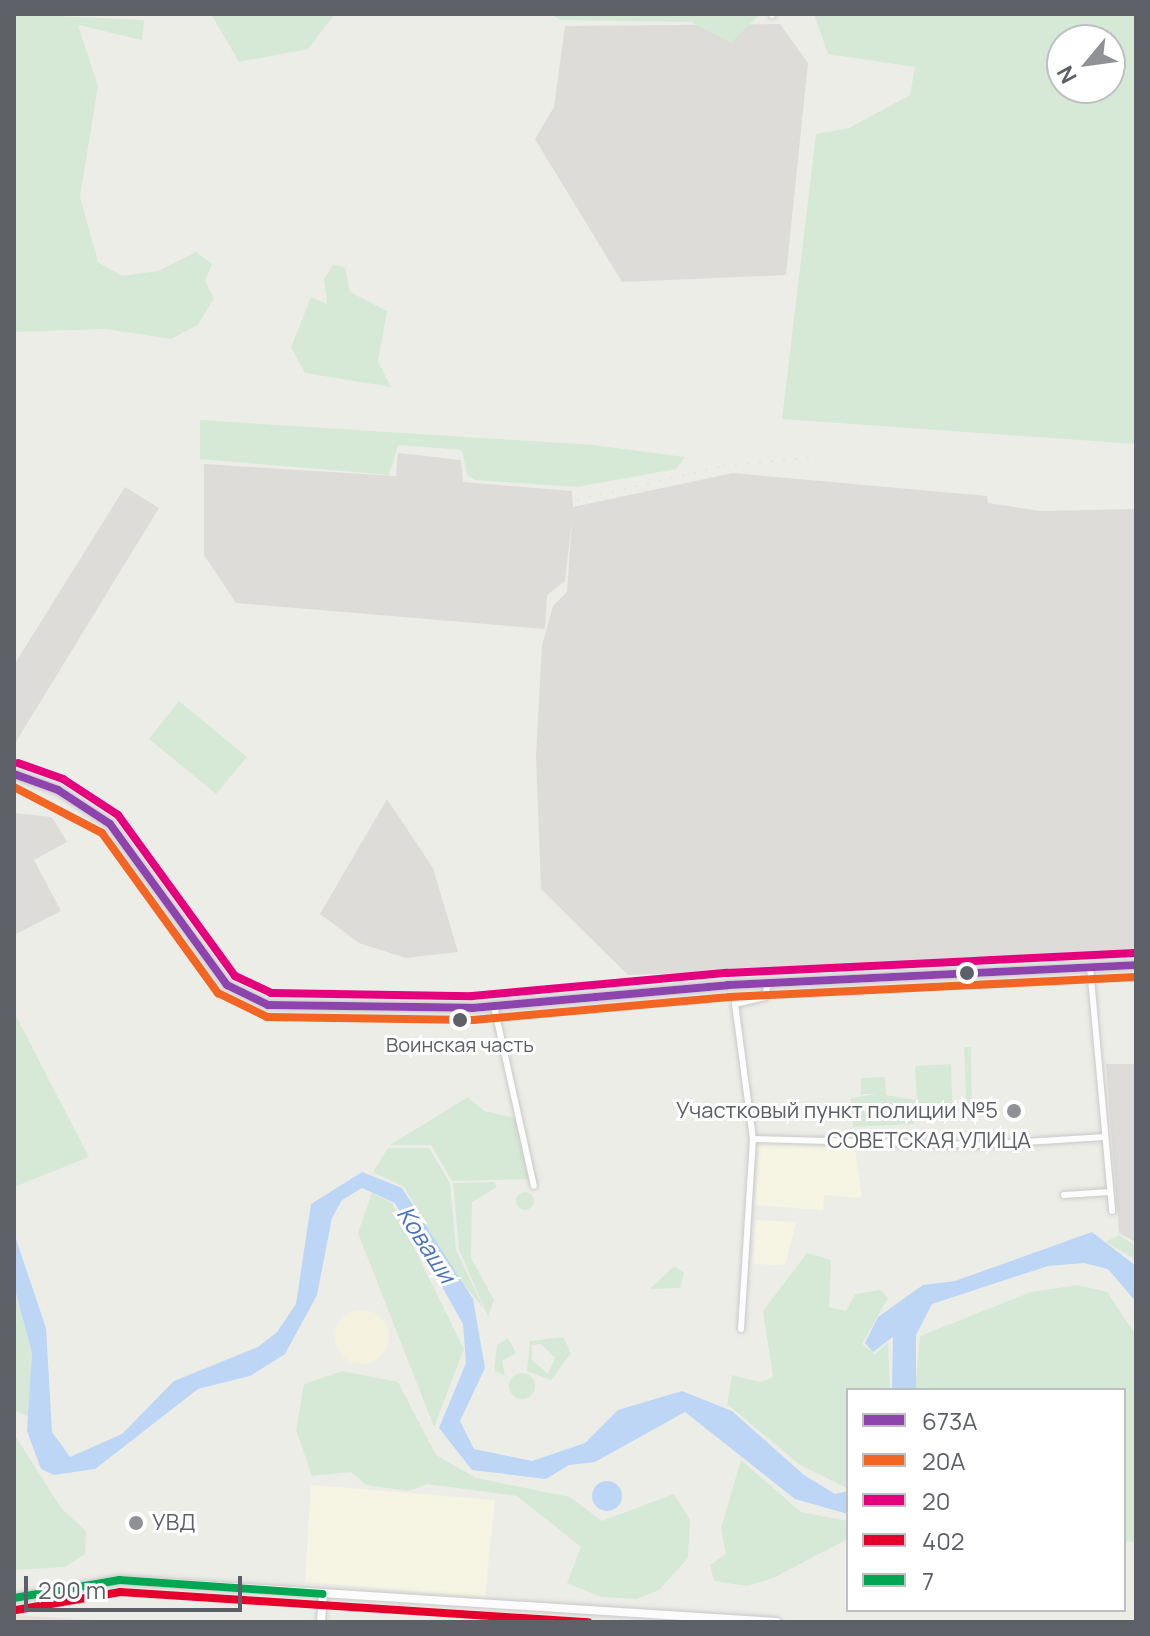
<!DOCTYPE html>
<meta charset="utf-8">
<style>
body{margin:0}
#map{position:relative;width:1150px;height:1636px;overflow:hidden;background:#edede8;font-family:Manrope,sans-serif}
div>[style]{position:absolute}
[style*='--x']{left:calc(var(--x)*1px);top:calc(var(--y)*1px);width:calc(var(--w)*1px);rotate:calc(var(--a)*1deg)}
.commercial>*{inset:0;background:#f6f4e2}
.industrial>*{inset:0;background:#dddcd8}
.medical>*{inset:0;background:#e9e0db}
.green>*{inset:0;background:#d6e9d6}
.round{border-radius:50%}
.sand>*{inset:0;background:#f4f2df}
.water>*{inset:0;background:#bdd6f6}
.roads{filter:drop-shadow(0 0 2px #c9c9c9) drop-shadow(0 0 2px #c9c9c9)}
.street>*{height:6px;margin:-3px;padding:0 3px;transform-origin:3px;border-radius:3px;background:#fcfcfc}
.secondary>*{height:8px;margin:-4px;padding:0 4px;transform-origin:4px;border-radius:4px;background:#fcfcfc}
.rail>*{height:2px;margin-top:-1px;transform-origin:0;background:repeating-linear-gradient(90deg,#e4e4e3 0 2px,transparent 0 12px)}
.bus-1>*{height:8px;margin:-4px;padding:0 4px;transform-origin:4px;border-radius:4px;background:#8e44ad}
.bus-2>*{height:8px;margin:-4px;padding:0 4px;transform-origin:4px;border-radius:4px;background:#f26522}
.bus-3>*{height:8px;margin:-4px;padding:0 4px;transform-origin:4px;border-radius:4px;background:#e5007d}
.bus-4>*{height:8px;margin:-4px;padding:0 4px;transform-origin:4px;border-radius:4px;background:#e4002b}
.bus-5>*{height:8px;margin:-4px;padding:0 4px;transform-origin:4px;border-radius:4px;background:#00a651}
.dots>*{width:22px;height:22px;translate:-50% -50%;box-sizing:border-box;border:4px solid #fff;border-radius:50%}
span{translate:-50% -50%;white-space:nowrap;text-align:center;line-height:1.15;-webkit-text-stroke:6px #fff;paint-order:stroke}
.bus-label{font-size:20px;color:#5d6066}
.poi-label{font-size:22px;color:#5d6066}
.right{translate:-100% -50%;text-align:right}
.left{translate:0 -50%;text-align:left}
.street-label{font-size:22px;color:#5d6066}
.water-label{font-size:24px;color:#4b74c0;font-style:italic}
.frame{position:absolute;inset:0;border:16px solid #5d6066;pointer-events:none}
.legend{position:absolute;left:846px;top:1388px;width:280px;height:224px;box-sizing:border-box;background:#fff;border:2px solid #bebfc2;margin:0;padding:10px 14px;list-style:none;font-size:24px;color:#5d6066}
.legend li{display:flex;align-items:center;gap:16px;height:40px}
.legend b{width:40px;border:2px solid #bebfc2}
.north{position:absolute;left:1046px;top:24px;width:80px;height:80px;box-sizing:border-box;background:#fff;border:2px solid #bebfc2;border-radius:50%;rotate:241deg;font-size:22px;font-weight:700;line-height:32px;text-align:center;color:#5d6066}
.north::after{content:'';display:block;margin:auto;width:28px;height:36px;background:#8f9194;clip-path:polygon(50% 0,100% 100%,50% 72%,0 100%)}
.scale{position:absolute;left:24px;top:1576px;width:218px;height:36px;box-sizing:border-box;border:4px solid #5d6066;border-top:0;padding-left:10px;font-size:24px;line-height:28px;white-space:nowrap;color:#5d6066;-webkit-text-stroke:6px #fff;paint-order:stroke}
</style>
<div id="map">
<div class="commercial">
<i style="clip-path:polygon(759px 1142px,855px 1149px,862px 1198px,824px 1195px,823px 1210px,755px 1205px)"></i>
<i style="clip-path:polygon(756px 1220px,796px 1222px,785px 1265px,753px 1264px)"></i>
<i style="clip-path:polygon(311px 1485px,495px 1500px,485px 1597px,305px 1582px)"></i>
</div>
<div class="industrial">
<i style="clip-path:polygon(780px 24px,808px 63px,786px 275px,622px 282px,535px 139px,554px 107px,565px 26px)"></i>
<i style="clip-path:polygon(398px 453px,461px 460px,463px 482px,572px 491px,573px 507px,733px 473px,987px 496px,988px 503px,1040px 511px,1136px 509px,1136px 955px,628px 975px,541px 889px,536px 755px,542px 645px,553px 606px,567px 592px,572px 520px,565px 581px,547px 595px,545px 629px,236px 603px,204px 555px,204px 464px,396px 476px)"></i>
<i style="clip-path:polygon(125px 487px,159px 508px,14px 745px,14px 665px)"></i>
<i style="clip-path:polygon(387px 799px,433px 868px,458px 952px,406px 958px,359px 943px,320px 914px)"></i>
<i style="clip-path:polygon(14px 813px,52px 817px,67px 842px,34px 860px,61px 911px,14px 935px)"></i>
<i style="clip-path:polygon(1106px 1064px,1136px 1064px,1136px 1242px,1119px 1233px)"></i>
</div>
<div class="medical">
<i style="clip-path:polygon(14px 1615px,107px 1621px,107px 1622px,14px 1622px)"></i>
</div>
<div class="green">
<i style="clip-path:polygon(14px 14px,144px 20px,142px 40px,78px 25px,98px 86px,80px 197px,98px 262px,122px 276px,158px 271px,196px 252px,212px 264px,205px 281px,214px 298px,198px 325px,171px 339px,105px 329px,14px 332px)"></i>
<i style="clip-path:polygon(211px 14px,335px 14px,308px 49px,239px 62px)"></i>
<i style="clip-path:polygon(549px 14px,760px 14px,731px 43px,691px 22px,561px 20px)"></i>
<i style="clip-path:polygon(evenodd,814px 14px,1136px 14px,1136px 444px,782px 419px,816px 134px,849px 128px,910px 95px,915px 67px,828px 54px,814px 14px,1062px 40px,1110px 40px,1110px 88px,1062px 88px,1062px 40px)"></i>
<i style="clip-path:polygon(333px 265px,345px 267px,350px 292px,387px 311px,378px 361px,391px 387px,305px 373px,291px 347px,311px 297px,327px 304px,324px 279px)"></i>
<i style="clip-path:polygon(200px 420px,593px 445px,685px 457px,676px 469px,577px 487px,475px 480px,467px 475px,462px 450px,398px 445px,389px 475px,200px 459px)"></i>
<i style="clip-path:polygon(179px 701px,247px 757px,216px 794px,149px 739px)"></i>
<i style="clip-path:polygon(14px 1012px,89px 1157px,14px 1187px)"></i>
<i style="clip-path:polygon(964px 1047px,971px 1047px,972px 1120px,967px 1120px)"></i>
<i style="clip-path:polygon(951px 1064px,953px 1120px,918px 1121px,915px 1066px)"></i>
<i style="clip-path:polygon(885px 1077px,886px 1095px,915px 1100px,914px 1124px,853px 1127px,851px 1098px,877px 1094px,861px 1094px,861px 1078px)"></i>
<i style="clip-path:polygon(468px 1097px,484px 1111px,516px 1118px,532px 1179px,452px 1181px,431px 1145px,390px 1145px)"></i>
<i style="clip-path:polygon(388px 1148px,429px 1148px,450px 1183px,456px 1250px,484px 1309px,447px 1264px,404px 1187px,373px 1172px)"></i>
<i style="clip-path:polygon(494px 1182px,497px 1187px,472px 1202px,471px 1258px,494px 1300px,488px 1317px,459px 1249px,453px 1183px)"></i>
<i class="round" style="left:516px;top:1192px;width:18px;height:18px"></i>
<i style="clip-path:polygon(372px 1193px,392px 1203px,464px 1349px,434px 1427px,358px 1233px)"></i>
<i style="clip-path:polygon(1119px 1235px,1136px 1246px,1136px 1260px,1106px 1242px)"></i>
<i style="clip-path:polygon(807px 1253px,831px 1260px,829px 1307px,846px 1311px,855px 1294px,881px 1290px,888px 1298px,862px 1344px,875px 1354px,888px 1343px,890px 1390px,848px 1390px,847px 1488px,800px 1465px,727px 1404px,732px 1375px,760px 1382px,773px 1377px,763px 1311px)"></i>
<i style="clip-path:polygon(674px 1266px,684px 1273px,680px 1288px,650px 1289px)"></i>
<i style="clip-path:polygon(1078px 1285px,1107px 1292px,1136px 1335px,1136px 1543px,1124px 1540px,1124px 1390px,915px 1390px,920px 1336px,1031px 1292px)"></i>
<i style="clip-path:polygon(14px 1286px,32px 1353px,29px 1417px,16px 1411px,16px 1437px,61px 1508px,86px 1531px,85px 1554px,65px 1567px,14px 1570px)"></i>
<i style="clip-path:polygon(evenodd,563px 1337px,571px 1353px,551px 1380px,527px 1371px,530px 1341px,563px 1337px,541px 1344px,555px 1358px,548px 1374px,532px 1360px,532px 1345px,541px 1344px)"></i>
<i style="clip-path:polygon(508px 1338px,516px 1353px,502px 1361px,505px 1375px,494px 1371px,497px 1345px)"></i>
<i style="clip-path:polygon(342px 1371px,398px 1382px,436px 1455px,476px 1478px,570px 1497px,602px 1521px,674px 1494px,690px 1520px,688px 1558px,659px 1590px,636px 1599px,601px 1597px,567px 1583px,581px 1547px,517px 1496px,427px 1484px,409px 1491px,366px 1485px,351px 1472px,312px 1476px,296px 1430px,304px 1384px)"></i>
<i class="round" style="left:509px;top:1373px;width:26px;height:26px"></i>
<i style="clip-path:polygon(741px 1460px,801px 1512px,848px 1521px,848px 1539px,773px 1578px,747px 1586px,714px 1581px,710px 1565px,726px 1554px,721px 1528px)"></i>
</div>
<div class="sand">
<i class="round" style="left:335px;top:1310px;width:54px;height:54px"></i>
</div>
<div class="water">
<i style="clip-path:polygon(362px 1172px,402px 1188px,473px 1299px,485px 1368px,460px 1421px,474px 1449px,532px 1461px,585px 1443px,618px 1410px,682px 1391px,732px 1411px,804px 1475px,835px 1494px,848px 1491px,848px 1514px,795px 1499px,685px 1412px,595px 1462px,569px 1465px,546px 1479px,472px 1470px,439px 1428px,466px 1363px,463px 1324px,395px 1203px,362px 1188px,342px 1200px,332px 1218px,317px 1295px,285px 1354px,250px 1376px,198px 1389px,95px 1469px,54px 1475px,41px 1469px,27px 1431px,32px 1353px,14px 1286px,14px 1233px,46px 1328px,52px 1432px,70px 1457px,122px 1434px,174px 1381px,258px 1347px,277px 1332px,296px 1304px,311px 1204px)"></i>
<i style="clip-path:polygon(1092px 1232px,1136px 1266px,1136px 1302px,1108px 1269px,1084px 1263px,1048px 1266px,932px 1304px,916px 1335px,916px 1390px,892px 1390px,893px 1337px,873px 1352px,865px 1343px,878px 1317px,923px 1285px,955px 1281px)"></i>
<i class="round" style="left:592px;top:1481px;width:30px;height:30px"></i>
</div>
<div class="roads">
<div class="street">
<i style="--x:772;--y:15;--w:1;--a:-45"></i>
<i style="--x:1090;--y:967;--w:245;--a:84.8"></i>
<i style="--x:494;--y:1006;--w:184;--a:77.5"></i>
<i style="--x:753;--y:1139;--w:225;--a:1.5"></i>
<i style="--x:978;--y:1145;--w:127;--a:-3.6"></i>
<i style="--x:1064;--y:1195;--w:46;--a:-3.7"></i>
<i style="--x:741;--y:1329;--w:190;--a:-86.4"></i>
<i style="--x:753;--y:1139;--w:136;--a:-97.6"></i>
<i style="--x:735;--y:1004;--w:31;--a:-13"></i>
<i style="--x:765;--y:997;--w:14;--a:-78"></i>
</div>
<div class="secondary">
<i style="--x:14;--y:774;--w:47;--a:20"></i>
<i style="--x:58;--y:790;--w:62;--a:33.2"></i>
<i style="--x:110;--y:824;--w:199;--a:54"></i>
<i style="--x:227;--y:985;--w:46;--a:26"></i>
<i style="--x:268;--y:1005;--w:204;--a:0.8"></i>
<i style="--x:472;--y:1008;--w:257;--a:-5.1"></i>
<i style="--x:728;--y:985;--w:408;--a:-2.8"></i>
<i style="--x:14;--y:1598;--w:107;--a:-9.7"></i>
<i style="--x:119;--y:1580;--w:659;--a:3.65"></i>
<i style="--x:321;--y:1622;--w:28;--a:-86"></i>
</div>
</div>
<div class="rail">
<i style="--x:577;--y:500;--w:150;--a:-13.1"></i>
<i style="--x:723;--y:466;--w:91;--a:-5.6"></i>
</div>
<div class="bus-1">
<i style="--x:14;--y:774;--w:47;--a:20"></i>
<i style="--x:58;--y:790;--w:62;--a:33.2"></i>
<i style="--x:110;--y:824;--w:199;--a:54"></i>
<i style="--x:227;--y:985;--w:46;--a:26"></i>
<i style="--x:268;--y:1005;--w:204;--a:0.8"></i>
<i style="--x:472;--y:1008;--w:257;--a:-5.1"></i>
<i style="--x:728;--y:985;--w:408;--a:-2.8"></i>
</div>
<div class="bus-2">
<i style="--x:14;--y:787;--w:99;--a:27.6"></i>
<i style="--x:102;--y:833;--w:198;--a:54.1"></i>
<i style="--x:218;--y:993;--w:55;--a:26.1"></i>
<i style="--x:267;--y:1017;--w:206;--a:0.8"></i>
<i style="--x:473;--y:1020;--w:257;--a:-5.1"></i>
<i style="--x:729;--y:997;--w:407;--a:-2.8"></i>
</div>
<div class="bus-3">
<i style="--x:18;--y:763;--w:48;--a:19.6"></i>
<i style="--x:63;--y:779;--w:66;--a:33.2"></i>
<i style="--x:118;--y:815;--w:199;--a:54"></i>
<i style="--x:235;--y:976;--w:40;--a:25"></i>
<i style="--x:271;--y:993;--w:201;--a:0.9"></i>
<i style="--x:472;--y:996;--w:256;--a:-5.2"></i>
<i style="--x:727;--y:973;--w:408;--a:-2.8"></i>
</div>
<div class="bus-4">
<i style="--x:16;--y:1610;--w:106;--a:-9.8"></i>
<i style="--x:120;--y:1592;--w:469;--a:3.7"></i>
</div>
<div class="bus-5">
<i style="--x:14;--y:1598;--w:107;--a:-9.7"></i>
<i style="--x:119;--y:1580;--w:204;--a:3.9"></i>
</div>
<div class="dots">
<i style="left:967px;top:973px;background:#5d6066"></i>
<i style="left:460px;top:1020px;background:#5d6066"></i>
<i style="left:1014px;top:1111px;background:#8f9194"></i>
<i style="left:136px;top:1523px;background:#8f9194"></i>
</div>
<div class="bus-label">
<span style="left:460px;top:1044px">Воинская часть</span>
</div>
<div class="poi-label">
<span class="right" style="left:998px;top:1111px">Участковый пункт полиции №5</span>
<span class="left" style="left:152px;top:1523px">УВД</span>
</div>
<div class="street-label">
<span style="left:929px;top:1141px">СОВЕТСКАЯ УЛИЦА</span>
</div>
<div class="water-label">
<span style="left:427px;top:1244px;rotate:57deg">Коваши</span>
</div>
<div class="frame"></div>
<ul class="legend">
<li><b style="height:10px;background:#8e44ad"></b>673А</li>
<li><b style="height:10px;background:#f26522"></b>20А</li>
<li><b style="height:10px;background:#e5007d"></b>20</li>
<li><b style="height:10px;background:#e4002b"></b>402</li>
<li><b style="height:10px;background:#00a651"></b>7</li>
</ul>
<div class="north">N</div>
<div class="scale">200 m</div>
</div>
